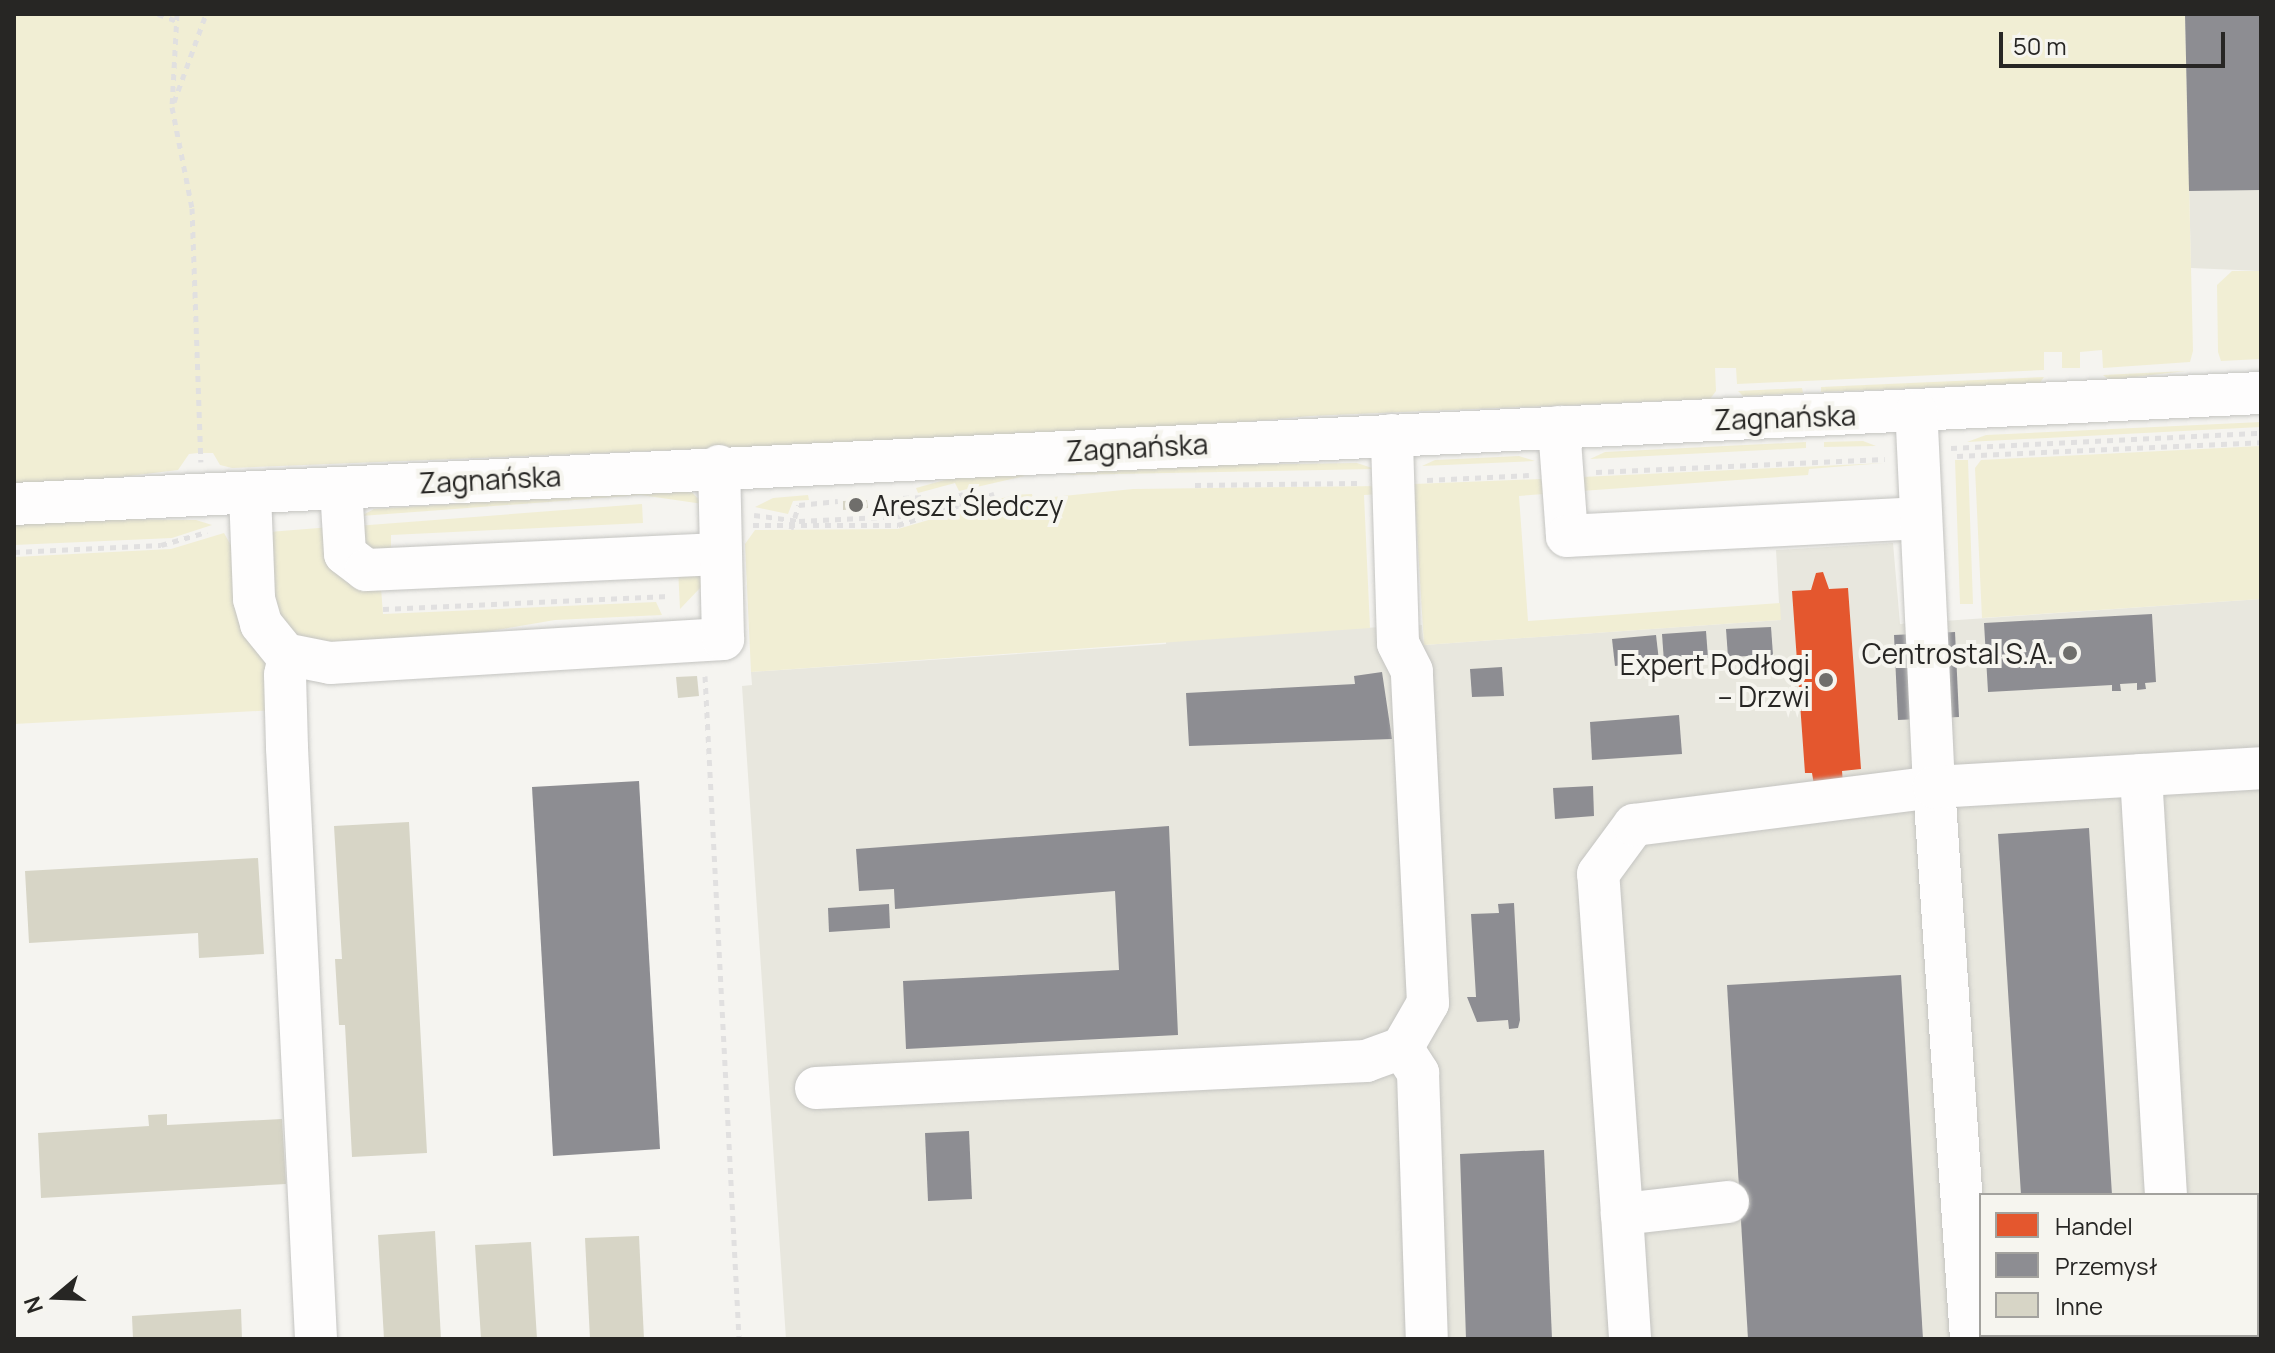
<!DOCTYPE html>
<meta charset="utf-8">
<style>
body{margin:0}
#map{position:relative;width:2275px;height:1353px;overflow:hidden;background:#f5f4f0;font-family:Manrope,sans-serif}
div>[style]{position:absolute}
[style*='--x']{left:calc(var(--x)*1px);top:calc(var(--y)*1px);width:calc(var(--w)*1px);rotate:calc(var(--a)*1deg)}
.built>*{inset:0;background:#e8e7de}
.green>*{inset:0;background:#f1eed4}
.shops>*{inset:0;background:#e4572e}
.industry>*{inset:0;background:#8d8d92}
.building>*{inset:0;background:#d7d5c6}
.path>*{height:5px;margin-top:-2.5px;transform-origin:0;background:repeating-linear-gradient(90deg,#e1e0e0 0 6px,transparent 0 12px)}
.roads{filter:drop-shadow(0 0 2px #c4c4c1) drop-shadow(0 0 2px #c4c4c1)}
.minor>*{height:42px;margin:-21px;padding:0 21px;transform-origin:21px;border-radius:21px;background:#fefdfd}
.dots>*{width:22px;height:22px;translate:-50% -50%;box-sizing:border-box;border:4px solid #f6f5ef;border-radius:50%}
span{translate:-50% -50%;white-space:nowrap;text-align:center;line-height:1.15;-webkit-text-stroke:8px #f6f5ef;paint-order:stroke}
.street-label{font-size:28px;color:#272624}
.poi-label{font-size:28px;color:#272624}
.left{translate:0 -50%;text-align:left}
.right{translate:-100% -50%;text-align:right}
.frame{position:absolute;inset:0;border:16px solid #272624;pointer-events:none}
.legend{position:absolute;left:1979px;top:1193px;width:280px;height:144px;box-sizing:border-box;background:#f6f5ef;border:2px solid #a3a29e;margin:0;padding:10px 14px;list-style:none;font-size:24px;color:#272624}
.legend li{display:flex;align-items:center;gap:16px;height:40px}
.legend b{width:40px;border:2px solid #a3a29e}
.north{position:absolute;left:16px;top:1257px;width:80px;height:80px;-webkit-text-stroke:6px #f6f5ef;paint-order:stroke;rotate:251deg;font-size:22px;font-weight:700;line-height:32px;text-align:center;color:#272624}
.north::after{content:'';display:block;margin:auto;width:28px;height:36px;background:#272624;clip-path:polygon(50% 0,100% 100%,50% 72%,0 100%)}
.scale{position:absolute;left:1999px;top:32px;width:226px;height:36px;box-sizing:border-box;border:4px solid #272624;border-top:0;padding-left:10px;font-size:24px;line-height:28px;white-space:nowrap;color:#272624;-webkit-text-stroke:6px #f6f5ef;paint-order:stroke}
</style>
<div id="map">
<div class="built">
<i style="clip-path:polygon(2185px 14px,2261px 14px,2261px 271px,2191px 268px)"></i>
<i style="clip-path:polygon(evenodd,1893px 543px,1900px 624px,2261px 599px,2261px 1339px,786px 1339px,742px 686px,752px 685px,751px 672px,1166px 644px,1166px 638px,1422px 625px,1424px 645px,1780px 620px,1776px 550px,1893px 543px,1981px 1195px,2257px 1195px,2257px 1335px,1981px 1335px,1981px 1195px)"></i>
</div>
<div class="green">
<i style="clip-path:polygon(14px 14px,2185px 14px,2193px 351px,2190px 362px,2103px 368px,2102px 350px,2080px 352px,2080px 368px,2062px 368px,2062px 352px,2044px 352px,2044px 370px,1737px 384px,1736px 368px,1715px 368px,1716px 391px,1710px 399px,1310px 416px,1161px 430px,232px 468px,220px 465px,213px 453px,198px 453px,189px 454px,178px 470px,14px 490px)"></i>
<i style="clip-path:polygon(2232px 271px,2261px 271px,2261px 359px,2221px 361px,2218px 352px,2217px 285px)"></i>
<i style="clip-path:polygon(2186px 371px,2109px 380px,2103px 375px)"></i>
<i style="clip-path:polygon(2044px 377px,2040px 383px,1821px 392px,1821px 387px)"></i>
<i style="clip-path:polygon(1802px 388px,1803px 393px,1743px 396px,1738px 391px)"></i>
<i style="clip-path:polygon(2261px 422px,2261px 427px,1967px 442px,1986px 435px)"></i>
<i style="clip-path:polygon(1863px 441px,1876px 446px,1824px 447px,1824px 442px)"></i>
<i style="clip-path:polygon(1806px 442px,1806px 448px,1590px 459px,1605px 452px)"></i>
<i style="clip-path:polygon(2261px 446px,2261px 599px,1982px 618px,1975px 468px,1981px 460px)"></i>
<i style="clip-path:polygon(1519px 456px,1535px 461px,1422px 466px,1435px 460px)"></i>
<i style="clip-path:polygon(1955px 460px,1968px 460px,1973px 604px,1960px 604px)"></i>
<i style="clip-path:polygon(1357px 463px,1375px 469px,1064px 475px,1143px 466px)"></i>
<i style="clip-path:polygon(1884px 463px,1809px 469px,1808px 475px,1581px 491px,1582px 477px)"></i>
<i style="clip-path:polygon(1017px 473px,1025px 476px,959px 491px,955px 483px,918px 493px,916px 488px,959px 476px)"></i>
<i style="clip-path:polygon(1541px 479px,1544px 494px,1519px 496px,1528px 621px,1780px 603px,1781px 620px,1424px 645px,1414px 484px)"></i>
<i style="clip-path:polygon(1383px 486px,1382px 494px,1364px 495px,1370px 628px,751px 672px,745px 544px,755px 530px,898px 529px,1013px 495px,1032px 494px,1033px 499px,1133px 489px)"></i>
<i style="clip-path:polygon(689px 489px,703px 504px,641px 495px,361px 516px,374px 509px)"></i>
<i style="clip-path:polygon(808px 495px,809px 500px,793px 501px,788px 514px,755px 507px,773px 498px)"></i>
<i style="clip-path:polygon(642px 504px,643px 523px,391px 535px,391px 550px,370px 559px,356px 526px)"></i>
<i style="clip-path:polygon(14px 518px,196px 520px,212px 525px,172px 538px,14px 545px)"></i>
<i style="clip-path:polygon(331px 527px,336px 571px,346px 582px,381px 588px,383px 614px,656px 602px,662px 615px,555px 620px,450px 638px,305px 643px,275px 617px,269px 532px)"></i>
<i style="clip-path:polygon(224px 533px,233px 549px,244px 631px,271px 667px,275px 710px,14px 724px,14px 557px,171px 549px)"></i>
<i style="clip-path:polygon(678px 568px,703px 568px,701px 587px,680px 609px)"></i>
</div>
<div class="shops">
<i style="clip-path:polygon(1823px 572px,1829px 589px,1848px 588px,1861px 769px,1842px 771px,1843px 783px,1814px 785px,1812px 773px,1805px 773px,1792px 591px,1811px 590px,1816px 573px)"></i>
</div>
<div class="industry">
<i style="clip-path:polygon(2185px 14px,2261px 14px,2261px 190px,2189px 191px)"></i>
<i style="clip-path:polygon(2152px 614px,2156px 682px,2145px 683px,2146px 689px,2137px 690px,2137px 683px,2120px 684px,2121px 691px,2112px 691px,2112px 685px,1988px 692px,1984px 623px)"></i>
<i style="clip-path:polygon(1771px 627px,1773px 655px,1728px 657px,1726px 629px)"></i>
<i style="clip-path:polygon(1706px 631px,1708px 658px,1664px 662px,1662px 634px)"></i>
<i style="clip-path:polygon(1955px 632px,1959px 717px,1898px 720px,1894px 635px)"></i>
<i style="clip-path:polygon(1656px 635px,1659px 661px,1615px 666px,1612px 639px)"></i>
<i style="clip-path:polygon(1502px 667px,1504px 696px,1472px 697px,1470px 669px)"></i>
<i style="clip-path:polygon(1382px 672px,1392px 739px,1189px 746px,1186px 693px,1355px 684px,1354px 676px)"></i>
<i style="clip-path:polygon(1679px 715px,1682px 754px,1592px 760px,1590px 722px)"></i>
<i style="clip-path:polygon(639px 781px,660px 1149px,553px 1156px,532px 787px)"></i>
<i style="clip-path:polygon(1593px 786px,1594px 816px,1555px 819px,1553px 788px)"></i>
<i style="clip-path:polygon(1169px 826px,1178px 1035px,906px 1049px,903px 981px,1119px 970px,1115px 891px,895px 909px,894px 889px,859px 891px,856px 849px)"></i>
<i style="clip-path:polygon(2089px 828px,2112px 1195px,2021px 1195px,1998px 834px)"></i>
<i style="clip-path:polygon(1514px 903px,1520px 1020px,1518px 1028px,1509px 1029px,1508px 1020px,1477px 1022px,1467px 997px,1476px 997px,1471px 914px,1499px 913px,1498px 904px)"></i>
<i style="clip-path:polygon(889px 904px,890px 928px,829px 932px,828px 908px)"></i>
<i style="clip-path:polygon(1901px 975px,1923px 1339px,1748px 1339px,1727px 985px)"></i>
<i style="clip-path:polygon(969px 1131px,972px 1199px,928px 1201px,925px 1133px)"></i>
<i style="clip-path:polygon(1544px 1150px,1552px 1339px,1466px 1339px,1460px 1154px)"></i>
<i style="clip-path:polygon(2030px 1335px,2121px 1335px,2122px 1339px,2030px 1339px)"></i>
</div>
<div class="building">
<i style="clip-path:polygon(867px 500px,868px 508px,843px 510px,843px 501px)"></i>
<i style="clip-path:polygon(697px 676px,699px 696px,678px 698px,676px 677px)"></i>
<i style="clip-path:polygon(409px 822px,427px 1153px,352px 1157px,345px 1025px,339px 1025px,335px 959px,342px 959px,334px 826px)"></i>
<i style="clip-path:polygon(258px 858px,264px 954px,199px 958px,198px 933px,29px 943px,25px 871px)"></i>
<i style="clip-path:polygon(167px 1114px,167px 1125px,282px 1119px,286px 1184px,41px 1198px,38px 1133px,149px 1126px,148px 1115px)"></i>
<i style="clip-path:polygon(435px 1231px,441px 1339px,384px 1339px,378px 1235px)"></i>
<i style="clip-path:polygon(639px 1236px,644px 1339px,590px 1339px,585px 1238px)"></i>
<i style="clip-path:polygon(531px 1242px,537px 1339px,481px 1339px,475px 1245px)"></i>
<i style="clip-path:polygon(241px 1309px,242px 1339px,133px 1339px,132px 1316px)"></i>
</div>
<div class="path">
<i style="--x:158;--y:14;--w:20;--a:20"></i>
<i style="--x:177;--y:14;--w:93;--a:93.1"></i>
<i style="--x:172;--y:107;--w:103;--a:78.8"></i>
<i style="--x:192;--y:208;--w:254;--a:88"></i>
<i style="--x:174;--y:102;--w:94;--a:-70"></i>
<i style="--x:1951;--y:448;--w:310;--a:-2.8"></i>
<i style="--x:1957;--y:456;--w:304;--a:-2.6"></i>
<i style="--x:1596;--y:472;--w:289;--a:-2.6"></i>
<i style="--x:1427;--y:480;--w:102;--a:-2.8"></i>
<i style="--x:1195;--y:485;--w:162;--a:-0.7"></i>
<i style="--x:879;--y:499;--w:45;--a:-2.5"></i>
<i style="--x:754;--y:515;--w:45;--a:7.6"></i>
<i style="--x:799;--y:521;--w:104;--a:-2.8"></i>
<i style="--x:903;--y:516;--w:64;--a:-20.1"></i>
<i style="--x:753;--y:525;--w:145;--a:0"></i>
<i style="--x:898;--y:525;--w:101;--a:-17.9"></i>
<i style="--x:791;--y:529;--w:25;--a:-72"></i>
<i style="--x:799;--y:505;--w:39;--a:-6"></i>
<i style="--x:14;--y:552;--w:147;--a:-2.7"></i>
<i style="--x:161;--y:545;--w:48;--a:-15.8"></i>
<i style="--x:383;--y:609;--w:286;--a:-2.6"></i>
<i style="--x:705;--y:676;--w:664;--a:87.06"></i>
</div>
<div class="roads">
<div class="minor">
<i style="--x:1559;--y:427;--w:109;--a:85.8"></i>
<i style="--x:1567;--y:536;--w:354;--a:-2.9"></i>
<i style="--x:341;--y:488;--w:66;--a:86.5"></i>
<i style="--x:345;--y:554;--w:26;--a:37"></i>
<i style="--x:366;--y:570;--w:355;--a:-2.6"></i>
<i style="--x:250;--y:493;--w:106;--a:87.8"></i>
<i style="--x:254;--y:599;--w:26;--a:74"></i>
<i style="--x:261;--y:624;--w:38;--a:51"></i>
<i style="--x:285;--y:654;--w:46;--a:11.3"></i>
<i style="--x:330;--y:663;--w:394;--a:-3.5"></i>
<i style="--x:723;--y:639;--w:173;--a:-91.3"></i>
<i style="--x:14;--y:504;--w:2250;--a:-2.83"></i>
<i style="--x:289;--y:656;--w:19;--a:102"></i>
<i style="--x:285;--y:675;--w:73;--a:88.4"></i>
<i style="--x:287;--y:748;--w:592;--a:87.19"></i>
<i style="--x:2141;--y:775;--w:421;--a:86.6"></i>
<i style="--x:1402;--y:1048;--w:30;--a:57"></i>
<i style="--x:1418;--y:1073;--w:266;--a:88.1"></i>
<i style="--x:816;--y:1088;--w:551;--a:-2.81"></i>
<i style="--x:1366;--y:1061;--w:38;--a:-20"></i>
<i style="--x:1402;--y:1048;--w:52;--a:-60"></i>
<i style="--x:1428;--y:1003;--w:332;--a:-92.8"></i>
<i style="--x:1412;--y:671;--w:31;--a:-117"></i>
<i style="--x:1398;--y:643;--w:208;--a:-91.7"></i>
<i style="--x:1728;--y:1202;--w:107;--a:173.5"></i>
<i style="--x:1622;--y:1214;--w:341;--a:-94"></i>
<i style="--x:1598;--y:874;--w:61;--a:-53.7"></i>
<i style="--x:1634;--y:825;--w:302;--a:-7.2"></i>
<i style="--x:1934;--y:787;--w:375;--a:-92.7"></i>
<i style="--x:1622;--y:1214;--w:125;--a:86.3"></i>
<i style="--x:2257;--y:1330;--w:4;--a:0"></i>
<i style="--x:2174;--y:1335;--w:2;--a:0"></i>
<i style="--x:1971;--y:1339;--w:553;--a:-93.83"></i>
<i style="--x:1934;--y:787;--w:328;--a:-3.3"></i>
</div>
</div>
<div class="dots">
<i style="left:856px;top:505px;background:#6f6e6b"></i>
<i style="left:2070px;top:653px;background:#6f6e6b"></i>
<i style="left:1826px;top:680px;background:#6f6e6b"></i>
</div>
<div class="street-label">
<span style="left:1785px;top:417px;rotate:-2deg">Zagnańska</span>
<span style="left:1137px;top:447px;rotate:-3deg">Zagnańska</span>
<span style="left:490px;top:479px;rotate:-3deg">Zagnańska</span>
</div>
<div class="poi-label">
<span class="left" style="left:872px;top:505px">Areszt Śledczy</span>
<span class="right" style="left:2054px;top:653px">Centrostal S.A.</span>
<span class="right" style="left:1810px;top:680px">Expert Podłogi<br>– Drzwi</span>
</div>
<div class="frame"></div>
<ul class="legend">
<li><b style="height:22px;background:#e4572e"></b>Handel</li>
<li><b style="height:22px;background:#8d8d92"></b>Przemysł</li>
<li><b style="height:22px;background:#d7d5c6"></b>Inne</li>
</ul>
<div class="north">N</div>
<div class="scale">50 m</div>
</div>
